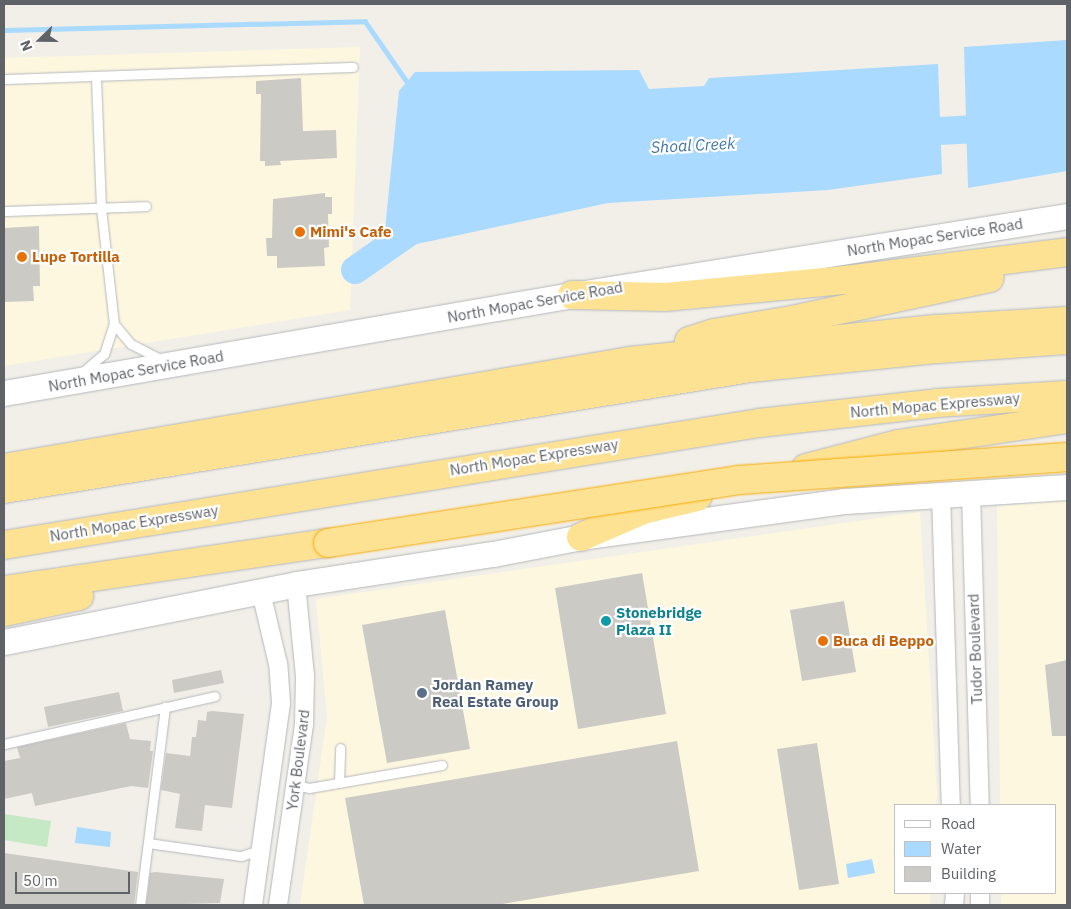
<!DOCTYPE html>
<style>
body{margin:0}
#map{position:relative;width:1071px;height:909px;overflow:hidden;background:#f1efe8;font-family:"IBM Plex Sans",sans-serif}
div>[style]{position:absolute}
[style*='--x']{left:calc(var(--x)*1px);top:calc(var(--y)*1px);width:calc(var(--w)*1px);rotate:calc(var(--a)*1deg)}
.commercial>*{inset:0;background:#fef7e0}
.green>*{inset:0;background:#c5e8c5}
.water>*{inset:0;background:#aadaff}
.stream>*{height:4.5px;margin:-2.25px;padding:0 2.25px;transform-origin:2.25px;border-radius:2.25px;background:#aadaff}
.river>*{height:28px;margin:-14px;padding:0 14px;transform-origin:14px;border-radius:14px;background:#aadaff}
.building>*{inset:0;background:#cccac5}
.roads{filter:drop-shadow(0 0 1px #b5b8bc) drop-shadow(0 0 1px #b5b8bc)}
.lane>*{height:9px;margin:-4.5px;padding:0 4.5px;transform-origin:4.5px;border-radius:4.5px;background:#fff}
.street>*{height:18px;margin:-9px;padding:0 9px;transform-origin:9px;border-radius:9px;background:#fff}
.secondary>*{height:25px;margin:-12.5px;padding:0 12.5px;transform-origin:12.5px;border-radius:12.5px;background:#fff}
.highway>*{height:28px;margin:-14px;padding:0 14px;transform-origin:14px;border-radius:14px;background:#fde293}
.bridges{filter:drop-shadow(0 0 1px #f9ab00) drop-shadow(0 0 1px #f9ab00)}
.highway-bridge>*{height:28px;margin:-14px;padding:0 14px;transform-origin:14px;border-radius:14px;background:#fde293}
.dots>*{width:14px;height:14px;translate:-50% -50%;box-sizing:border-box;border:2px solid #fff;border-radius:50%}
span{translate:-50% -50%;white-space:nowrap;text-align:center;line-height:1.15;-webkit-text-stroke:4.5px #fff;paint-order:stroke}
.food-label{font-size:15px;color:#c56008;font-weight:700}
.left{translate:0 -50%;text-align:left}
.street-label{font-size:15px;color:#5f6368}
.culture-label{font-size:15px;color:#0d838f;font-weight:700}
.service-label{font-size:15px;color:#4e5e75;font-weight:700}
.water-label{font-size:16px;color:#4174aa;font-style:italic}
.frame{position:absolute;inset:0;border:5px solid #5f6368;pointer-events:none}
.legend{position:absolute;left:894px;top:804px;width:162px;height:90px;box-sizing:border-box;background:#fff;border:1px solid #bfc1c3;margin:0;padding:6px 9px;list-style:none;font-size:15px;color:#5f6368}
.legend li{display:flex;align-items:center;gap:10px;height:25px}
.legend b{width:25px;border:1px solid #bfc1c3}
.north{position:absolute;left:15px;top:15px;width:50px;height:50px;-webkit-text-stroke:4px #fff;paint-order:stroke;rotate:248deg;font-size:14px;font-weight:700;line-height:20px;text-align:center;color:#5f6368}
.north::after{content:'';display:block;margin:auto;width:18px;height:22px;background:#5f6368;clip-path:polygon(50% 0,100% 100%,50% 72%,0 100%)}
.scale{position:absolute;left:15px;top:872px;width:115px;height:22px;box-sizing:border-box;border:2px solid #5f6368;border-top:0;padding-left:6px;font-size:15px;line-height:18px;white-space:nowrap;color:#5f6368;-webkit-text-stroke:4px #fff;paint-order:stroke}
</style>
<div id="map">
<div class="commercial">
<i style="clip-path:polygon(360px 47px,350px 310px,4px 366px,4px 58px)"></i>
<i style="clip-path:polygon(1067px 500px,1067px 905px,1001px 905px,1001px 893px,1055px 893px,1055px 805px,1000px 805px,997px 506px)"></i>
<i style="clip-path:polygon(920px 512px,937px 794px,936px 805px,895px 805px,895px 893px,930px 893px,930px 905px,300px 905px,327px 717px,316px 599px)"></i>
</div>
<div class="green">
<i style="clip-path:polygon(4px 814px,51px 821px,47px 847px,4px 840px)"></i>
</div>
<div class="water">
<i style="clip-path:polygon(1067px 40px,1067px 171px,968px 188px,964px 47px)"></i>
<i style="clip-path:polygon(938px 64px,942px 174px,828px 190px,608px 203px,403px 247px,385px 229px,399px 91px,415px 72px,639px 70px,649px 89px,704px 86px,709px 78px)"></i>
<i style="clip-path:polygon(77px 827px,111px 832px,110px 847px,75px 843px)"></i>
<i style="clip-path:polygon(872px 859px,875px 873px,848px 878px,846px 864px)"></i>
</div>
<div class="stream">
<i style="--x:4;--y:30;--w:361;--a:-1.4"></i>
<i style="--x:365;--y:21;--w:79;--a:55.3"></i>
</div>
<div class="river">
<i style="--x:903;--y:133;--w:164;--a:-3.1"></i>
<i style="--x:355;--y:270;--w:89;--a:-34.9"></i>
</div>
<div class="building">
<i style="clip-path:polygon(301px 78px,303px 131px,336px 130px,337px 158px,280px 161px,281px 165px,265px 166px,265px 161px,260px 161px,261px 94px,256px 94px,256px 81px)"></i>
<i style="clip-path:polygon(325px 193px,325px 197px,332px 197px,332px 214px,328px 214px,329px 247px,324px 248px,325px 266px,277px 268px,277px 256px,267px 256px,266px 238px,272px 238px,273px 199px)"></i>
<i style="clip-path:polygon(39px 226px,40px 286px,33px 286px,34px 301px,4px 302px,4px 228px)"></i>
<i style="clip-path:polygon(642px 573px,666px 714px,578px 729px,555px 588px)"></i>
<i style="clip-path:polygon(844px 601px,856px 672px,802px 681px,790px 610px)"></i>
<i style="clip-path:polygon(445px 610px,470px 749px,387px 763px,362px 625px)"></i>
<i style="clip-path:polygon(1067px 660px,1067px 736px,1052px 736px,1045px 665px)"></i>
<i style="clip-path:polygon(221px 670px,224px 683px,174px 693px,172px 680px)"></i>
<i style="clip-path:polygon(119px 692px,123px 711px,48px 727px,44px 707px)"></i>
<i style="clip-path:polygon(212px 711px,244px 714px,232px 808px,205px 805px,202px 831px,175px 828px,180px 794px,161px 790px,166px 753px,190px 756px,192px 737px,196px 737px,198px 720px,206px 721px,207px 712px)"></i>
<i style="clip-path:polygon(126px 723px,130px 739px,151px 741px,150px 751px,153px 751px,148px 788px,131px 786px,35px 806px,32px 793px,4px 799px,4px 761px,20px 758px,17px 747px)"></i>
<i style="clip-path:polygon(677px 741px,699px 871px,496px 905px,364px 905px,345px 798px)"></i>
<i style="clip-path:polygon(817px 743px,839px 884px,799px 890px,777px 749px)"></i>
<i style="clip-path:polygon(4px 853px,138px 872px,134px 905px,4px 905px)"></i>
<i style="clip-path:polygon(155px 872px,224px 879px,220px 903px,146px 905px,150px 873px)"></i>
</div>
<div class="roads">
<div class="lane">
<i style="--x:4;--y:79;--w:349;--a:-2"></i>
<i style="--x:4;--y:211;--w:142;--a:-2"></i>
<i style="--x:114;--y:324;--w:26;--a:50"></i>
<i style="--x:131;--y:344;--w:35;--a:27"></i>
<i style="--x:83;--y:372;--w:28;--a:-41"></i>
<i style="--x:104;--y:354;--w:32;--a:-72"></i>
<i style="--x:114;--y:324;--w:117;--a:-96.4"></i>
<i style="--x:101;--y:208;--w:132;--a:-92.2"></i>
<i style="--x:4;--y:744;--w:216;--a:-12.8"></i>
<i style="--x:339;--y:783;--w:35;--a:-88"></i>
<i style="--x:295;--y:785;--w:14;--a:12"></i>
<i style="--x:309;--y:788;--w:135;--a:-9.8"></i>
<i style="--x:148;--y:843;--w:94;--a:8"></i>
<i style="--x:241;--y:856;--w:20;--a:-18"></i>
<i style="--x:140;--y:905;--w:200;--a:-82.8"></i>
</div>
<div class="street">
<i style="--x:971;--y:492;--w:313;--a:88.4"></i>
<i style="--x:941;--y:494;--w:311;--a:88.2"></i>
<i style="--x:253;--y:905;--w:204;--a:-82.1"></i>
<i style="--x:281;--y:703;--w:39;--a:-94"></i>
<i style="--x:278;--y:664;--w:74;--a:-103.3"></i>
<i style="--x:278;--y:905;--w:183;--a:-81.8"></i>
<i style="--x:304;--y:724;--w:48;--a:-88.8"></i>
<i style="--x:305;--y:676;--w:92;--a:-95.6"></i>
<i style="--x:954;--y:905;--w:12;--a:-85"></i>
<i style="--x:980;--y:905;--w:12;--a:-90"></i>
</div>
<div class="secondary">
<i style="--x:4;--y:393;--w:576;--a:-9.79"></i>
<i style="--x:572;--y:295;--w:501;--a:-9.07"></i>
<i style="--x:4;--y:642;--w:298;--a:-11.2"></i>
<i style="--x:296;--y:584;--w:199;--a:-8.7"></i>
<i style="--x:493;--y:554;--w:90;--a:-10.9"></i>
<i style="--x:581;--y:537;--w:265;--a:-7.8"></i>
<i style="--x:844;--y:501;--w:223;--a:-3.6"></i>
</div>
<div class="highway">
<i style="--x:572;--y:295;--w:93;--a:1.2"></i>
<i style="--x:665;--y:297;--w:182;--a:-5.4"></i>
<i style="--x:846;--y:280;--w:223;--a:-7.2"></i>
<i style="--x:689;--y:341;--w:26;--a:-18"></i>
<i style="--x:714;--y:333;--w:79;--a:-9.5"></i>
<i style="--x:792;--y:320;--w:202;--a:-12"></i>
<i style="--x:4;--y:468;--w:635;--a:-9.7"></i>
<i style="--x:630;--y:361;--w:309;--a:-6"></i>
<i style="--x:937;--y:329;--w:130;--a:-3.5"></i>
<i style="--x:806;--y:468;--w:95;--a:-14.6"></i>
<i style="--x:898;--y:444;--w:171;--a:-8.4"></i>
<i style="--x:4;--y:489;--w:756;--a:-9.21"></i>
<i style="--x:750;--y:368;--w:189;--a:-5.8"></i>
<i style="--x:938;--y:349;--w:129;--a:-4"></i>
<i style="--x:581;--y:537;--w:68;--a:-23.5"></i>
<i style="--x:643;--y:510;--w:56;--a:-13.5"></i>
<i style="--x:4;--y:545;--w:765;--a:-9.18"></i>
<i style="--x:759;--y:423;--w:179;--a:-6.4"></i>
<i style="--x:937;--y:403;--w:130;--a:-3.5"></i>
<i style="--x:4;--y:590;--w:327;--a:-8.3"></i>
<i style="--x:4;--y:612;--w:77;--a:-12"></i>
</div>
</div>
<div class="bridges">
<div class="highway-bridge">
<i style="--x:328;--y:543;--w:416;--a:-8.7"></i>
<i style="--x:739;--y:480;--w:329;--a:-4"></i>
</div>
</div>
<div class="dots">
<i style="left:300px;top:232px;background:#e8710a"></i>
<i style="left:22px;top:257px;background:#e8710a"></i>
<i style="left:606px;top:621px;background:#0f9aa8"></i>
<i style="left:823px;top:641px;background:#e8710a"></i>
<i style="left:422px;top:693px;background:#5c6f8a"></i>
</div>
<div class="food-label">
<span class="left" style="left:310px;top:232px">Mimi's Cafe</span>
<span class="left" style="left:32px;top:257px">Lupe Tortilla</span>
<span class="left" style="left:833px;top:641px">Buca di Beppo</span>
</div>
<div class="street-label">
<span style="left:935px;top:237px;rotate:-9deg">North Mopac Service Road</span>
<span style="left:535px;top:302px;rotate:-10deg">North Mopac Service Road</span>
<span style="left:136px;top:371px;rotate:-10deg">North Mopac Service Road</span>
<span style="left:935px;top:405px;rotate:-5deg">North Mopac Expressway</span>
<span style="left:534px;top:457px;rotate:-9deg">North Mopac Expressway</span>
<span style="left:134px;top:523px;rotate:-9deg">North Mopac Expressway</span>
<span style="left:975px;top:649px;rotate:-92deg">Tudor Boulevard</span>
<span style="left:298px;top:760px;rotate:-83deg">York Boulevard</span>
</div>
<div class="culture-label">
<span class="left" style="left:616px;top:621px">Stonebridge<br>Plaza II</span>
</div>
<div class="service-label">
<span class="left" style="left:432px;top:693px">Jordan Ramey<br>Real Estate Group</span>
</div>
<div class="water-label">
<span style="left:693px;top:145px;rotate:-3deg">Shoal Creek</span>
</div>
<div class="frame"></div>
<ul class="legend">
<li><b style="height:6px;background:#fff"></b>Road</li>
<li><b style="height:14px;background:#aadaff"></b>Water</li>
<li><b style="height:14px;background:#cccac5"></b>Building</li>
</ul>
<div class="north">N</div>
<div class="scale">50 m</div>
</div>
